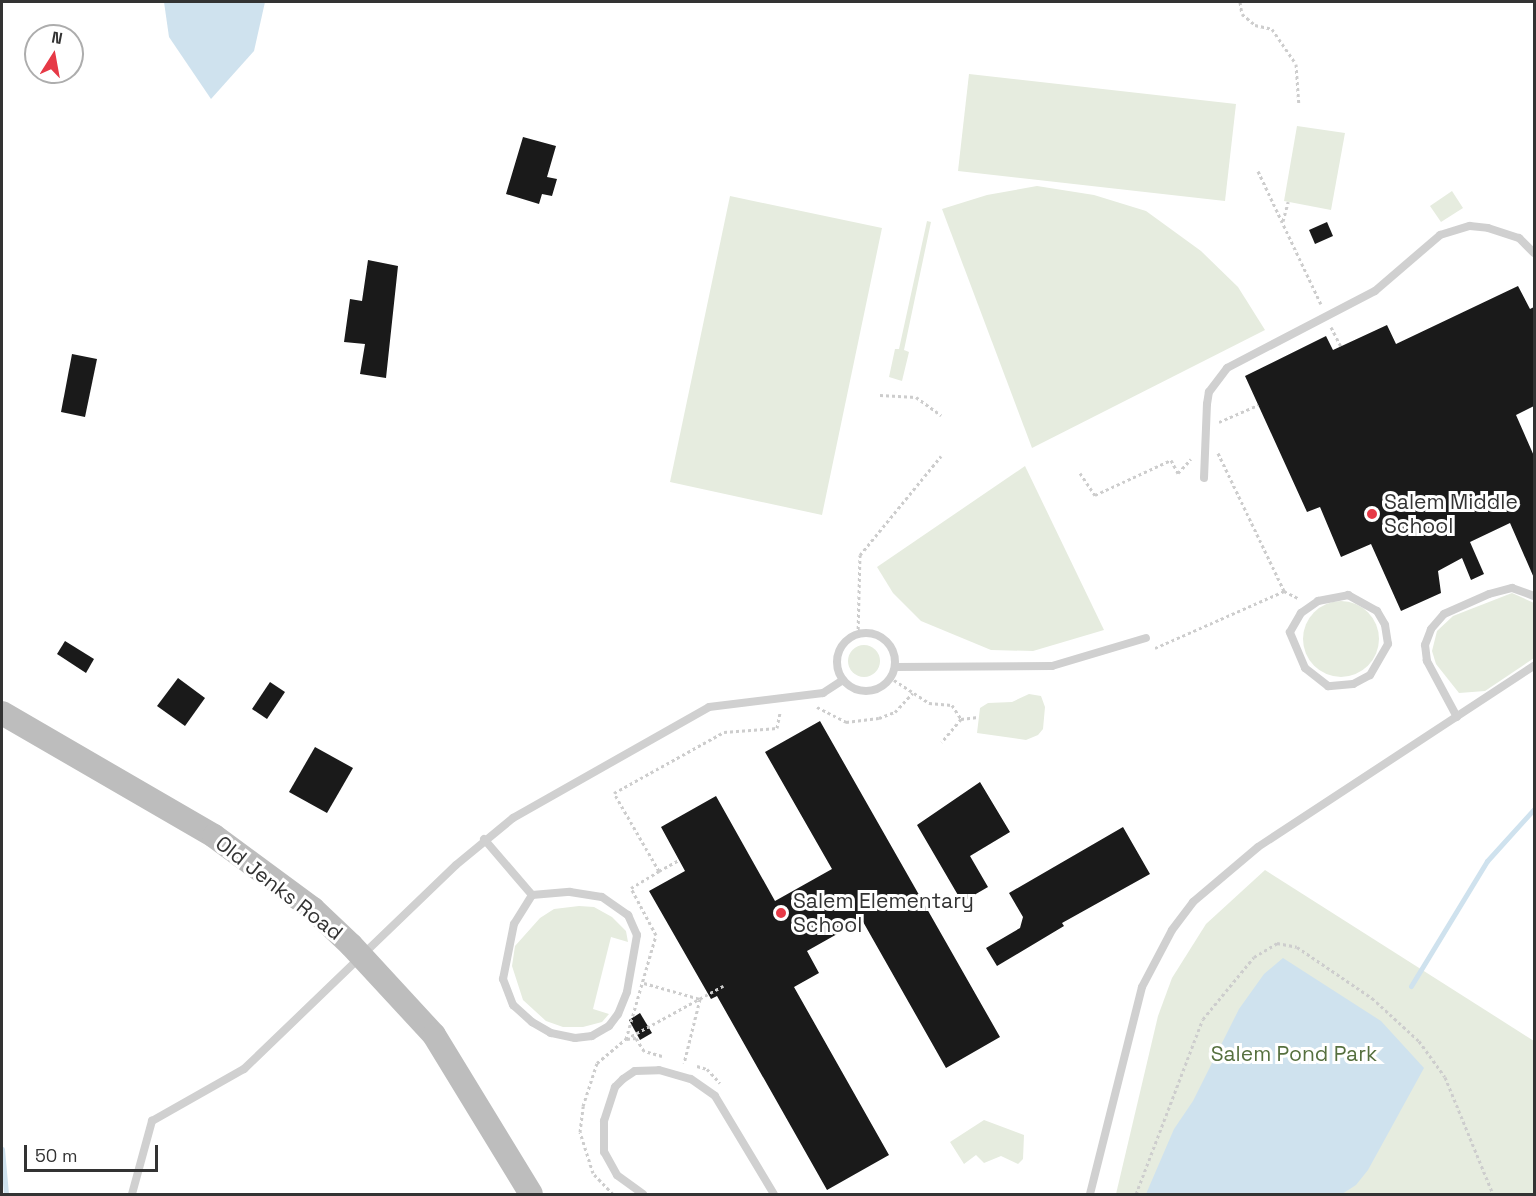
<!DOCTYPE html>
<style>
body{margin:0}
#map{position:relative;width:1536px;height:1196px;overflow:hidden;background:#fff;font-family:"Space Grotesk",sans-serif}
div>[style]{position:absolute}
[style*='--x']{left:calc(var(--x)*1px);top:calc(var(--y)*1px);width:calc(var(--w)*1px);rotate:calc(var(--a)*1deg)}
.green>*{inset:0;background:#e6ecdf}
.round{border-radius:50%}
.water>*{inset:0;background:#cfe2ee}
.stream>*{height:5px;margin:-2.5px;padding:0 2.5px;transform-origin:2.5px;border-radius:2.5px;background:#cfe2ee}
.building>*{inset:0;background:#1a1a1a}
.path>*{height:3px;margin-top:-1.5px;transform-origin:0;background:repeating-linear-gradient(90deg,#cdcdcd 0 3px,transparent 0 6px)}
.lane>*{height:8px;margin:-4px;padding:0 4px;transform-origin:4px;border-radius:4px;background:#d0d0d0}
.lane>.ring{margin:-4px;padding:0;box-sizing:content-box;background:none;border:8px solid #d0d0d0;border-radius:50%}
.secondary>*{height:24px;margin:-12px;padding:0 12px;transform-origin:12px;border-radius:12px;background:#bdbdbd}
.dots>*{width:16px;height:16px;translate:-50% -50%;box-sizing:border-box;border:3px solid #fff;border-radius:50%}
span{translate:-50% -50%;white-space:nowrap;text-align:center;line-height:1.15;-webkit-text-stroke:6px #fff;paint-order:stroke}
.poi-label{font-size:21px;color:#333}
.left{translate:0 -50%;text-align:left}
.street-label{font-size:21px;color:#333}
.park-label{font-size:21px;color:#56703f}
.frame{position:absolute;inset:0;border:3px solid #333;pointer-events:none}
.north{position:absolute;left:24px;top:24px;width:60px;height:60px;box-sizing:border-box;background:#fff;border:2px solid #adadad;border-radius:50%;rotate:11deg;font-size:16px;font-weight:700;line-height:24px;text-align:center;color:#333}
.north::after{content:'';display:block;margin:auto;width:21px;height:27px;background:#e63946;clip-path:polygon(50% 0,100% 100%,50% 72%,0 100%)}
.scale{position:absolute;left:24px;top:1145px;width:134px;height:27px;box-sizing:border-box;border:3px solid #333;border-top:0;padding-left:8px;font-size:18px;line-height:21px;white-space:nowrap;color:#333;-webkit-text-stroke:4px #fff;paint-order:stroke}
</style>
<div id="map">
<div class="green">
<i style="clip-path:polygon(969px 74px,1236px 104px,1225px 201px,958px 171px)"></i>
<i style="clip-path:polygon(1297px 126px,1345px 133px,1331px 210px,1284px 201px)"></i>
<i style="clip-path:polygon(1037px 186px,1094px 195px,1146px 211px,1201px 251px,1238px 287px,1265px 330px,1032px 448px,942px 209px,987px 195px)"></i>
<i style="clip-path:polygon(1452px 191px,1463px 208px,1441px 222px,1430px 206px)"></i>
<i style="clip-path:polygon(730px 196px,882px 228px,822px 515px,670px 482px)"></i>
<i style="clip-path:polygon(927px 221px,931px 222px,904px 350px,909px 352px,902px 381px,889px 377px,895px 349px,899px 349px)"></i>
<i style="clip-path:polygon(1025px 466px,1104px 630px,1033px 651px,991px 650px,921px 621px,893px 593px,877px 567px)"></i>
<i style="clip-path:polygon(1512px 593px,1534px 603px,1534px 658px,1485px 691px,1459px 693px,1436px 664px,1432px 651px,1437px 631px,1453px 616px)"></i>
<i class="round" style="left:1303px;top:601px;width:76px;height:76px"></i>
<i class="round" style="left:848px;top:645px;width:32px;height:32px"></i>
<i style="clip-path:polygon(1029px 694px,1041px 696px,1045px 707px,1043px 729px,1038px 735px,1026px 740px,977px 733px,980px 708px,988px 703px,1012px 702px)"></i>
<i style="clip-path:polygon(1265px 870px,1534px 1041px,1534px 1194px,1116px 1194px,1158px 1016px,1172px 978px,1206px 924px)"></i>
<i style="clip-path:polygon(579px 906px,594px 907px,612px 917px,626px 931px,628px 942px,611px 937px,593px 1009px,609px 1014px,602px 1022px,583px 1027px,563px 1027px,546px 1021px,523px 1000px,512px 966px,515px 946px,540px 918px,554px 909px)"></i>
<i style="clip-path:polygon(984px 1120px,1024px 1135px,1023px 1159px,1018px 1164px,1001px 1156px,984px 1163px,976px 1155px,964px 1164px,950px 1142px)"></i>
</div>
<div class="water">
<i style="clip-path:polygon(164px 2px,265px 2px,254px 51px,211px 99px,169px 37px)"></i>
<i style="clip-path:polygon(1283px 958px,1381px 1021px,1424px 1068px,1368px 1170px,1356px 1185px,1342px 1194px,1146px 1194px,1174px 1129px,1193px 1101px,1239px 1009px,1264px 974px)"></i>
</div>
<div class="stream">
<i style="--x:1411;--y:986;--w:146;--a:-58.7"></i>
<i style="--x:1487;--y:861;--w:70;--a:-47.9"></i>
<i style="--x:2;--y:1149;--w:45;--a:84.9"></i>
</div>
<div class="building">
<i style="clip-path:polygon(523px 137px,556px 146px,547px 177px,557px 179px,552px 196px,542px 194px,539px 204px,506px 194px)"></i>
<i style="clip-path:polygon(1327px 222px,1333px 236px,1315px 244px,1309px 230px)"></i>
<i style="clip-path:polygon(368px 260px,398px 266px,386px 378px,360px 374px,365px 344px,344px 342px,350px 299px,362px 301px)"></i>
<i style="clip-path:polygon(1518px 286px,1530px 309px,1534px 307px,1534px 406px,1516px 415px,1534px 456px,1534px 578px,1510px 523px,1470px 542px,1484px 574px,1471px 580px,1462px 558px,1438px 571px,1441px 593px,1401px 611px,1371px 544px,1341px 557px,1320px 507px,1307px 512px,1245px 376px,1326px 336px,1333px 350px,1387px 325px,1396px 344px)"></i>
<i style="clip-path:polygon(72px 354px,97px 359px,85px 417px,61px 412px)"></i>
<i style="clip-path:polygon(65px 641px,94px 659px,86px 673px,57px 654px)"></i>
<i style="clip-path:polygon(178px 678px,205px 698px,185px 726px,157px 706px)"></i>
<i style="clip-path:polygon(270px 682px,285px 692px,267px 719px,252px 709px)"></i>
<i style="clip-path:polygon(820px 721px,1000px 1037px,946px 1068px,862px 920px,807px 951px,819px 973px,794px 987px,889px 1155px,827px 1190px,717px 996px,711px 999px,649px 891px,685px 871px,661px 827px,716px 796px,775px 901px,832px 869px,765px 752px)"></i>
<i style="clip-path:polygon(315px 747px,353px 768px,327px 813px,289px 792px)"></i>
<i style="clip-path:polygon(980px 782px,1010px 832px,970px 856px,988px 887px,962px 902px,917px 825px)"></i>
<i style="clip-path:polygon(1123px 827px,1150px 874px,1062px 923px,1064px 926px,997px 966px,986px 948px,1020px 928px,1023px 917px,1009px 893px)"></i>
<i style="clip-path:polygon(640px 1013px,652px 1033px,640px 1040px,629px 1020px)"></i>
</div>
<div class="path">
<i style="--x:1240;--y:2;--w:12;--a:81"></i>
<i style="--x:1242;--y:14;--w:17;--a:40"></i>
<i style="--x:1255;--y:25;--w:17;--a:13"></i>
<i style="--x:1272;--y:29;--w:42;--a:55.6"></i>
<i style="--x:1296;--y:64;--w:39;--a:86"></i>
<i style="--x:1258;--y:171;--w:147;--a:64.7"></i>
<i style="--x:1283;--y:221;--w:20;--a:-75"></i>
<i style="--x:1331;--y:327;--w:22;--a:63"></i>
<i style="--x:880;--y:395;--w:36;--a:3"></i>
<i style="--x:916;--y:397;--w:31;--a:36"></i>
<i style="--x:1219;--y:422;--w:43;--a:-23.6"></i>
<i style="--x:1218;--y:453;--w:153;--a:64.4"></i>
<i style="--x:1080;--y:473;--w:27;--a:56"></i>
<i style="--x:1095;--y:495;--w:84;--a:-24.7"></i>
<i style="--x:1171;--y:460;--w:15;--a:62"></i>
<i style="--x:1178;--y:473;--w:19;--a:-47"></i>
<i style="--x:858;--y:635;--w:80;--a:-88.6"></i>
<i style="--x:860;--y:555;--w:128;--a:-50.7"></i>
<i style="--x:1155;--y:648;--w:141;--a:-23.8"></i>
<i style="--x:1284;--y:591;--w:16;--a:27"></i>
<i style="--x:894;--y:680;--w:42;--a:33.3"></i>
<i style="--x:929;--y:703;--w:23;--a:5"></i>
<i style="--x:952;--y:705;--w:17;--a:57"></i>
<i style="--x:961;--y:719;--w:30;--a:130"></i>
<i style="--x:817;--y:707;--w:33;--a:27"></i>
<i style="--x:846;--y:722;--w:33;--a:-7"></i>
<i style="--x:879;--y:718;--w:17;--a:-21"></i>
<i style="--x:895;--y:712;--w:26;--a:-47"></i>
<i style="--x:961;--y:719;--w:17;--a:-7"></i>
<i style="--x:659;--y:871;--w:23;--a:-29"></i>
<i style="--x:644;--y:983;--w:58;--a:15.9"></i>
<i style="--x:700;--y:999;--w:66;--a:104"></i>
<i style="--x:662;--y:1056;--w:19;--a:-164"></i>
<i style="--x:644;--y:1051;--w:15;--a:-122"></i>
<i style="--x:636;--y:1038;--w:10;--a:174"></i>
<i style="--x:626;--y:1039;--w:108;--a:-73.9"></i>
<i style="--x:656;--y:935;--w:53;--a:-118"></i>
<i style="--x:631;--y:888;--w:33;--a:-31"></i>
<i style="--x:659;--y:871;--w:90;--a:-120"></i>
<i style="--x:614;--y:793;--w:126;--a:-29"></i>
<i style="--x:724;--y:732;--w:53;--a:-4.3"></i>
<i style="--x:777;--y:728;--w:16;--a:-79"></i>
<i style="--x:697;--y:1066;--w:10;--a:17"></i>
<i style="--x:707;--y:1069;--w:19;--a:47"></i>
<i style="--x:613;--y:1194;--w:29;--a:-134"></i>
<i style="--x:593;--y:1173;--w:43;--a:-107.6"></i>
<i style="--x:580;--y:1132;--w:26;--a:-83"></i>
<i style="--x:583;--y:1106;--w:45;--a:-72"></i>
<i style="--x:597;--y:1063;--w:38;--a:-40"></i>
<i style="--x:626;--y:1039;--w:111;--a:-28.7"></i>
<i style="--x:1136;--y:1194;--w:187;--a:-69.1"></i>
<i style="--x:1203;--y:1019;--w:80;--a:-50.6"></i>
<i style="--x:1254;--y:957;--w:27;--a:-31"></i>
<i style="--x:1277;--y:943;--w:20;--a:11"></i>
<i style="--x:1297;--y:947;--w:91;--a:34.2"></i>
<i style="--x:1372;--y:998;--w:64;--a:42.5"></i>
<i style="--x:1419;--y:1041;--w:44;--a:54.2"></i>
<i style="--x:1445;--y:1077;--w:126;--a:67.7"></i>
</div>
<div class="lane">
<i style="--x:1204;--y:478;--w:74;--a:-87.7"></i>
<i style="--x:1207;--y:404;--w:12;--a:-81"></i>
<i style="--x:1209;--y:392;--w:30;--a:-53"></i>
<i style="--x:1227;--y:368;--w:167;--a:-27.5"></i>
<i style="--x:1375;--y:291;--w:86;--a:-40.7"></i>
<i style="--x:1440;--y:235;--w:31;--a:-17"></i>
<i style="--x:1470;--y:226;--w:18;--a:6"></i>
<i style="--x:1488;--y:228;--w:33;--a:18"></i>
<i style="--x:1519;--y:238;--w:21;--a:45"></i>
<i style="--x:1348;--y:595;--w:33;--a:29"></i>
<i style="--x:1377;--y:611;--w:16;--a:60"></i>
<i style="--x:1385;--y:625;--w:19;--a:81"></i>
<i style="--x:1388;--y:644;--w:36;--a:120"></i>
<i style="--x:1370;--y:675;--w:19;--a:152"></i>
<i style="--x:1353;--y:684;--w:25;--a:175"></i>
<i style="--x:1328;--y:686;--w:29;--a:-142"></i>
<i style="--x:1305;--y:668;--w:39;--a:-113"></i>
<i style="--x:1290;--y:632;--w:22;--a:-60"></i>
<i style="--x:1301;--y:613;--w:21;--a:-35"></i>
<i style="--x:1318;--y:601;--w:31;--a:-11"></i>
<i class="ring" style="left:837px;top:633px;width:50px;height:50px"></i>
<i style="--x:895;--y:667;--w:157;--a:-0.4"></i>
<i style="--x:1052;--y:666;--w:98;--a:-16.6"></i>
<i style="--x:1457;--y:717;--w:64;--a:-118.2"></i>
<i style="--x:1427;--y:661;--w:16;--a:-97"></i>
<i style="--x:1425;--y:645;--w:17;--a:-69"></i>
<i style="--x:1431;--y:629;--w:20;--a:-49"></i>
<i style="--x:1444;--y:614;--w:49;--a:-24"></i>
<i style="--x:1489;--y:594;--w:24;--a:-15"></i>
<i style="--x:1512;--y:588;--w:23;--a:20"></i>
<i style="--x:484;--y:839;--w:74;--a:49.4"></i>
<i style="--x:570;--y:892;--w:32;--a:9"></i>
<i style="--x:602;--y:897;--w:32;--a:35"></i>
<i style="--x:628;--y:915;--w:22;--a:66"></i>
<i style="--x:637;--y:935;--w:58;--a:100"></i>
<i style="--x:627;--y:992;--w:24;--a:112"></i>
<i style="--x:618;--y:1014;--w:15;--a:127"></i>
<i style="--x:609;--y:1026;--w:20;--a:150"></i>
<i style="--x:592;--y:1036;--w:17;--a:173"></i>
<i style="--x:575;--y:1038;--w:25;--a:-168"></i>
<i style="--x:551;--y:1033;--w:22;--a:-150"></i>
<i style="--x:532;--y:1022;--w:25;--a:-138"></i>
<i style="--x:513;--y:1005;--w:28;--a:-111"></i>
<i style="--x:503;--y:979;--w:56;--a:-78.7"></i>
<i style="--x:514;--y:924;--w:34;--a:-58"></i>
<i style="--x:532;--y:895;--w:38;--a:-5"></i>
<i style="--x:132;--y:1194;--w:76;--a:-74.7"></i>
<i style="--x:152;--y:1121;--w:106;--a:-29.5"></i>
<i style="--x:244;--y:1069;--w:294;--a:-43.9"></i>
<i style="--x:456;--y:865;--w:74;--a:-39.5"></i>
<i style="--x:513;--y:818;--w:225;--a:-29.5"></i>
<i style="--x:709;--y:707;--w:115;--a:-7"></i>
<i style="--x:823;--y:693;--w:24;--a:-33"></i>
<i style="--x:643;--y:1194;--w:32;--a:-144"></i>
<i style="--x:617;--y:1175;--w:26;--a:-119"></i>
<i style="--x:604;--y:1152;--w:31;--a:-90"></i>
<i style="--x:604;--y:1121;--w:36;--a:-72"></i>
<i style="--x:615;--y:1087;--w:11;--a:-45"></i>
<i style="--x:623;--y:1079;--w:14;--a:-34"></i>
<i style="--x:635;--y:1071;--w:24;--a:-2"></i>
<i style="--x:659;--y:1070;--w:33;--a:16"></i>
<i style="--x:691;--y:1079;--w:29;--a:35"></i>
<i style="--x:715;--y:1096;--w:114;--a:59"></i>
<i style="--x:1090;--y:1194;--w:213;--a:-75.9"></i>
<i style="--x:1142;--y:987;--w:64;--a:-62.2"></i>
<i style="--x:1172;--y:930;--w:35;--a:-53"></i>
<i style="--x:1193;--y:902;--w:85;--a:-40.2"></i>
<i style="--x:1258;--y:847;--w:330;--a:-33.3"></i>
</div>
<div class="secondary">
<i style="--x:2;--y:713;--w:245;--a:30.1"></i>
<i style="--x:214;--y:836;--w:123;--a:36.4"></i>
<i style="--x:313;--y:909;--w:52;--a:43.5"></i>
<i style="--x:351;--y:945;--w:122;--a:47.3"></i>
<i style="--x:434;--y:1035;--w:186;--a:58.6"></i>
</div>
<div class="dots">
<i style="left:1372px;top:514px;background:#e63946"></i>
<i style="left:781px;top:913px;background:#e63946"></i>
</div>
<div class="poi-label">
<span class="left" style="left:1384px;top:514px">Salem Middle<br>School</span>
<span class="left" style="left:793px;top:913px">Salem Elementary<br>School</span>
</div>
<div class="street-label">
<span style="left:279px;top:888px;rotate:38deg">Old Jenks Road</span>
</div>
<div class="park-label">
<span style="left:1294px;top:1054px">Salem Pond Park</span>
</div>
<div class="frame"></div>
<div class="north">N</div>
<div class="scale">50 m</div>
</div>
